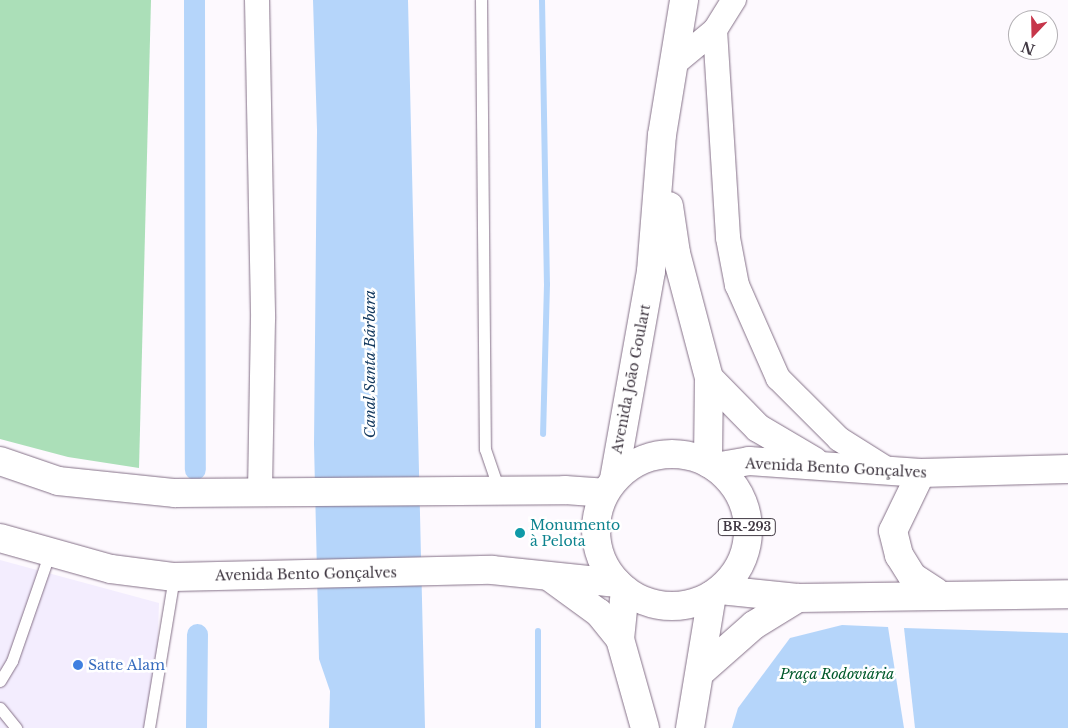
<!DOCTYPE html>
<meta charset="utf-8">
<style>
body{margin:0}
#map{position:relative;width:1068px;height:728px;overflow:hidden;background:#fdf9fe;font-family:"Libre Baskerville",serif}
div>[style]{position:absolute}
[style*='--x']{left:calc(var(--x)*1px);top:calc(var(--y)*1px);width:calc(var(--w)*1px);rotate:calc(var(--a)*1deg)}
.commercial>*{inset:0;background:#f3edfe}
.green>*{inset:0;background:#abdfb8}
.water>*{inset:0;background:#b5d5fa}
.stream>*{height:6px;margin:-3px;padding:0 3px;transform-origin:3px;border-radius:3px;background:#b5d5fa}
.canal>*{height:21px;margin:-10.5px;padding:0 10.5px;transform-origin:10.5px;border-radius:10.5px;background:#b5d5fa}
.roads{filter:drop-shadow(0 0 1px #857188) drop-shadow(0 0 1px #857188)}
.service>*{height:11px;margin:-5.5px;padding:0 5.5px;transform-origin:5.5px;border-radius:5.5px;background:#fff}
.minor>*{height:24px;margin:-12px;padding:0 12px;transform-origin:12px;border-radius:12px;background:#fff}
.secondary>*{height:28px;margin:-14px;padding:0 14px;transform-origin:14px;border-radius:14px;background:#fff}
.primary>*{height:28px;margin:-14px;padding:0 14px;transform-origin:14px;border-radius:14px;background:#fff}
.primary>.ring{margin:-14px;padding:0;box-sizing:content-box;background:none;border:28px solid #fff;border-radius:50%}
.dots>*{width:14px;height:14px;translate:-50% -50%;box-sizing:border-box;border:2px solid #fff;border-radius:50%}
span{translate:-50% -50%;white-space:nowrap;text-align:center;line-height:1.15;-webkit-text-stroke:5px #fff;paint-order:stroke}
.shield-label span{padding:1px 4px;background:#fff;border:1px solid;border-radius:4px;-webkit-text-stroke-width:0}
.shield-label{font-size:12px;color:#413943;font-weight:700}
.street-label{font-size:14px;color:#413943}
.culture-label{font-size:14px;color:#0d838f}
.left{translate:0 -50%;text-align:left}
.shop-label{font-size:14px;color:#366cbe}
.park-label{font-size:14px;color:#00582a;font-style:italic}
.water-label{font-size:15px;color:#13395f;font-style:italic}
.north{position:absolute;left:1008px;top:10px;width:50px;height:50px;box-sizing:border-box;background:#fff;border:1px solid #b3b0b4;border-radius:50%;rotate:201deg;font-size:14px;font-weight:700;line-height:20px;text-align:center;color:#413943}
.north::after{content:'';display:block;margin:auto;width:18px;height:22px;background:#c6364a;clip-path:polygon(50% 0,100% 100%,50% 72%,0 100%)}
</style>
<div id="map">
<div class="commercial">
<i style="clip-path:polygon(0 560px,159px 603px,155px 728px,0 728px)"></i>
</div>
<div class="green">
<i style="clip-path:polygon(0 0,151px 0,139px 468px,68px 457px,0 439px)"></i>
</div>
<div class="water">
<i style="clip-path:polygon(313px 0,408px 0,425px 728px,329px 728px,330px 691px,319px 659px,314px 444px,317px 130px)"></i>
<i style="clip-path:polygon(842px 625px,888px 627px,904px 728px,732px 728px,738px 708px,790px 638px)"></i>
<i style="clip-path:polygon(904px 628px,1068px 633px,1068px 728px,915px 728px)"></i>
</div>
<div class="stream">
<i style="--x:542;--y:0;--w:284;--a:89"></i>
<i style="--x:547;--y:284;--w:150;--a:91.5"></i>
<i style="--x:538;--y:728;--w:97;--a:-90"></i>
</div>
<div class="canal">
<i style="--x:194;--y:0;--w:469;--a:89.9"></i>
<i style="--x:196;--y:728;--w:94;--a:-89.4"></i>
</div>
<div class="roads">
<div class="service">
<i style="--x:481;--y:0;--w:449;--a:89.5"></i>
<i style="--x:485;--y:449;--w:43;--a:71.1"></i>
<i style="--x:0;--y:681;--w:23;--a:-59"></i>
<i style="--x:12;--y:661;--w:112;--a:-70.8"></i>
<i style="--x:0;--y:708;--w:26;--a:51"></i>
<i style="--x:149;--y:728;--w:153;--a:-80.6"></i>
</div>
<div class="minor">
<i style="--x:257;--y:0;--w:319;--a:88.9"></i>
<i style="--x:263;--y:319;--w:175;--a:91"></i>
<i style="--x:715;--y:30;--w:208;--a:86.4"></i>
<i style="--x:728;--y:238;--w:48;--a:79.2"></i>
<i style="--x:737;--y:285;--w:102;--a:66.2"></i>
<i style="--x:778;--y:378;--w:86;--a:45"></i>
<i style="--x:839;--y:439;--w:54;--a:32.2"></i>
<i style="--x:674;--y:64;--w:53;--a:-39.7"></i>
<i style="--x:715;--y:30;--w:36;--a:-58"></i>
</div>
<div class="secondary">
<i style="--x:669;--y:206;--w:48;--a:81.5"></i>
<i style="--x:676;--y:253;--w:129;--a:75.2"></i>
<i style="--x:709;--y:378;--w:85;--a:90.7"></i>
<i style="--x:614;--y:479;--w:211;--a:-79.9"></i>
<i style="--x:651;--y:271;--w:136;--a:-85.4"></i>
<i style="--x:662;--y:135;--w:137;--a:-80.7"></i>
</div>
<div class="primary">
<i style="--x:709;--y:378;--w:70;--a:45.6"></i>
<i style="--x:758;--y:428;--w:65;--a:30.5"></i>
<i class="ring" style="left:596px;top:454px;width:124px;height:124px"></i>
<i style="--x:0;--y:461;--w:61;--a:19"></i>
<i style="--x:58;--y:481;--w:118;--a:5.9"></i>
<i style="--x:175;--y:493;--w:390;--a:-0.4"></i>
<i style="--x:565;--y:490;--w:39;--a:4"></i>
<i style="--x:715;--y:467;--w:35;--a:-10"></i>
<i style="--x:749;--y:461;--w:172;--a:4"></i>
<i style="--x:921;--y:473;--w:147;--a:-1.6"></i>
<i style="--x:921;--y:473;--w:64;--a:115.8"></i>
<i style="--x:893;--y:531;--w:25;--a:76"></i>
<i style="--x:899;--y:555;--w:26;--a:58"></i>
<i style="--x:913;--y:577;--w:27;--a:33"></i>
<i style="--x:0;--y:538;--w:115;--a:15.6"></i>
<i style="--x:111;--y:569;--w:64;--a:7.2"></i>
<i style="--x:174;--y:577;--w:318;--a:-1.3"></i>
<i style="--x:492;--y:570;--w:126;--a:5.9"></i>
<i style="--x:551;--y:578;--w:59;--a:36.1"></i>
<i style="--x:599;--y:613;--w:33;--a:51"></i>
<i style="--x:625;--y:590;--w:49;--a:95.8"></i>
<i style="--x:620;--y:639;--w:92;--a:74.3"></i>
<i style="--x:720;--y:590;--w:78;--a:5.9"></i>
<i style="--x:798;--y:598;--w:270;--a:-0.8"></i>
<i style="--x:703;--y:670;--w:68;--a:-41.4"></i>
<i style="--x:754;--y:625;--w:52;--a:-31.5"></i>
<i style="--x:690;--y:728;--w:135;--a:-80.6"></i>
</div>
</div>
<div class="dots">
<i style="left:520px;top:533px;background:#0f9aa8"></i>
<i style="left:78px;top:665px;background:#3f7fe0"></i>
</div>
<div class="shield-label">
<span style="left:747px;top:527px">BR-293</span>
</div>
<div class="street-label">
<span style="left:631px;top:379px;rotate:-79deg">Avenida João Goulart</span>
<span style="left:836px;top:468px;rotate:3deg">Avenida Bento Gonçalves</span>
<span style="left:306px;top:574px;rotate:-1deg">Avenida Bento Gonçalves</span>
</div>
<div class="culture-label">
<span class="left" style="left:530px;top:533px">Monumento<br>à Pelota</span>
</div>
<div class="shop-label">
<span class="left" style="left:88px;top:665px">Satte Alam</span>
</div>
<div class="park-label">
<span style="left:837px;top:674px">Praça Rodoviária</span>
</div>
<div class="water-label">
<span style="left:370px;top:364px;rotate:-90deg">Canal Santa Bárbara</span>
</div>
<div class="north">N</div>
</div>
